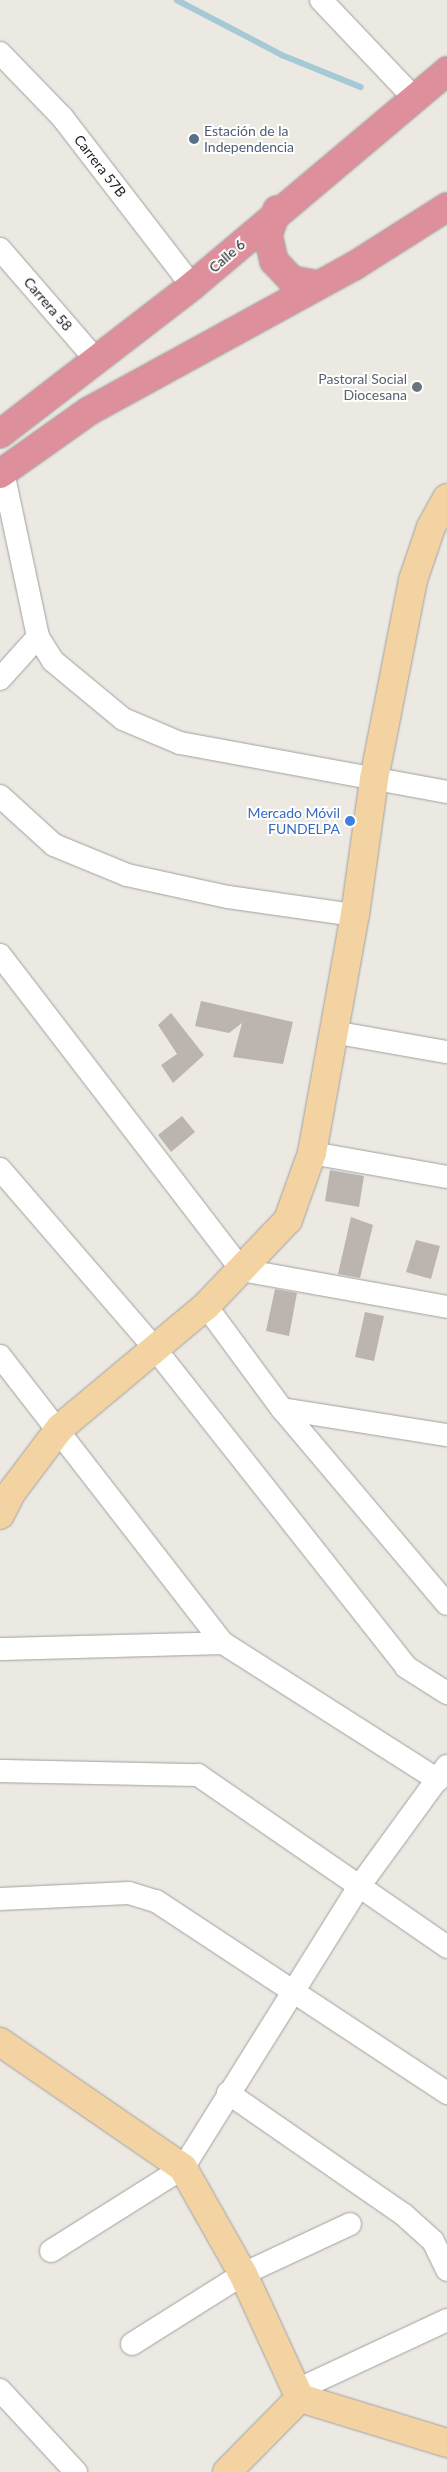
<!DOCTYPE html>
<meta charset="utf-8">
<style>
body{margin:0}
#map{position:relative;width:447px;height:2472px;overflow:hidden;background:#ece9e2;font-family:Lato,sans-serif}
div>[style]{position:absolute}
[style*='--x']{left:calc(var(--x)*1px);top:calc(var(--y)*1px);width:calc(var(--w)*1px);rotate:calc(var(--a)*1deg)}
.stream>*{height:5.5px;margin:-2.75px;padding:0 2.75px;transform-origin:2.75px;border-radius:2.75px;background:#a6c9d6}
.building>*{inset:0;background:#bcb5af}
.roads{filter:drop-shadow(0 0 1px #a0a0a0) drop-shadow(0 0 1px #a0a0a0)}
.minor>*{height:22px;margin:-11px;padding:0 11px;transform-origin:11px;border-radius:11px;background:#fff}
.major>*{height:28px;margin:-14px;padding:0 14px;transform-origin:14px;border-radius:14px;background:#f3d3a1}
.highway>*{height:28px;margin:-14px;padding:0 14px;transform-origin:14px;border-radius:14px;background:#dd909b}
.dots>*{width:14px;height:14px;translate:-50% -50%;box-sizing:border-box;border:2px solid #fff;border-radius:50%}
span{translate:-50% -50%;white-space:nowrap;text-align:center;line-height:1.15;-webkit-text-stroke:4px #fff;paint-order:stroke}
.service-label{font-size:14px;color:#4e5e75}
.left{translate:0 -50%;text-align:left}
.street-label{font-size:14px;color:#1c1c1c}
.worship-label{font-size:14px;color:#5b616d}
.right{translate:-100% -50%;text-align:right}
.shop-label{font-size:14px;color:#366cbe}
</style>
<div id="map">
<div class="stream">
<i style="--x:177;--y:0;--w:119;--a:27.6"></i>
<i style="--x:282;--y:55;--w:85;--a:22.1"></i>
</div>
<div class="building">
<i style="clip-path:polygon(201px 1001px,293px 1022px,283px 1064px,233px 1057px,242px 1023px,229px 1033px,195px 1026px)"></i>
<i style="clip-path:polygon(171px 1013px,204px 1055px,173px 1083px,161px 1065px,177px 1054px,158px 1025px)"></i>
<i style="clip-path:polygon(182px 1116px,195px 1132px,171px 1152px,158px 1135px)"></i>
<i style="clip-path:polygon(330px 1170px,364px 1176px,359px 1207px,325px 1201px)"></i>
<i style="clip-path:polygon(351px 1217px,373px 1225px,360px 1278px,338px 1274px)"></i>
<i style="clip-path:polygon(416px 1240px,440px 1246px,431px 1279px,406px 1272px)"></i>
<i style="clip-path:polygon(275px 1289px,297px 1293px,289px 1336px,266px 1331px)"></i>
<i style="clip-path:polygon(365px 1312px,384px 1316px,374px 1361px,355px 1357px)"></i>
</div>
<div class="roads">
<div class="minor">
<i style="--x:321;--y:0;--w:135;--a:46.5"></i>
<i style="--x:0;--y:53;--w:89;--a:45.9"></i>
<i style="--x:62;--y:117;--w:213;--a:52.4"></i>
<i style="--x:0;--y:249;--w:147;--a:49.1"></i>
<i style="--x:3;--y:472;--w:169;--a:78"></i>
<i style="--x:38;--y:637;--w:28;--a:58"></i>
<i style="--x:53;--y:661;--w:91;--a:39.6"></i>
<i style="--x:123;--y:719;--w:62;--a:22.8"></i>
<i style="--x:180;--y:743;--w:271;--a:10.4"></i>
<i style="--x:0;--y:679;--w:57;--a:-47.9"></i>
<i style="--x:0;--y:796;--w:73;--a:42.2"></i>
<i style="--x:54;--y:845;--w:79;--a:22.3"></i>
<i style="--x:127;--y:875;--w:103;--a:12.3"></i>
<i style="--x:228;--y:897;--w:128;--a:8.1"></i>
<i style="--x:0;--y:955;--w:397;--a:52.5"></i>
<i style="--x:242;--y:1270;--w:208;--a:10.2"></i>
<i style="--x:333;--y:1032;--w:116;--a:10"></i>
<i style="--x:312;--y:1153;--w:137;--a:10.1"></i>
<i style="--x:0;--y:1169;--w:239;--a:49.2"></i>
<i style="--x:156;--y:1350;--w:404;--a:51.7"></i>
<i style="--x:406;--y:1667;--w:49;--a:32.4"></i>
<i style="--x:206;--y:1306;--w:128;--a:53.6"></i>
<i style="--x:282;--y:1409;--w:255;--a:49.8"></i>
<i style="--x:0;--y:1356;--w:363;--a:52.2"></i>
<i style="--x:223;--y:1643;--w:255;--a:32.5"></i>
<i style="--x:282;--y:1409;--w:167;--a:9"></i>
<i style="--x:0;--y:1649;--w:223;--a:-1.5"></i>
<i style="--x:0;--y:1771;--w:198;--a:1.2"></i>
<i style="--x:198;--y:1775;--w:303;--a:34.6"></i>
<i style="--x:0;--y:1899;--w:129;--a:-2.7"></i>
<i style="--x:129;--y:1893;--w:28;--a:17"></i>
<i style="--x:156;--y:1901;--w:349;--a:33.4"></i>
<i style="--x:228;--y:2093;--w:213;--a:34.7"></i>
<i style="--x:403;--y:2214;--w:40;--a:42"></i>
<i style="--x:433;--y:2241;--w:32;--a:64"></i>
<i style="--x:51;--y:2251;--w:156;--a:-32.2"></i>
<i style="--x:183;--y:2168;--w:330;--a:-58"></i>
<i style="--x:358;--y:1888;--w:151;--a:-53.9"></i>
<i style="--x:132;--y:2344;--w:131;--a:-32.2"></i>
<i style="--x:243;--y:2274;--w:118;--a:-25"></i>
<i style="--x:0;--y:2390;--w:112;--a:47.2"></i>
<i style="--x:297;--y:2390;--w:166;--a:-25"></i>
</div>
<div class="major">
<i style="--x:0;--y:1515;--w:25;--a:-63"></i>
<i style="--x:11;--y:1493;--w:81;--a:-53"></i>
<i style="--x:60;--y:1428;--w:190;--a:-39.9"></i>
<i style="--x:206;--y:1306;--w:119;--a:-46.4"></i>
<i style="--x:288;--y:1220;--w:71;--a:-70.3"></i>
<i style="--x:312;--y:1153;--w:242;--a:-79.8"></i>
<i style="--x:355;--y:915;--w:137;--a:-82"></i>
<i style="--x:374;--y:779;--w:203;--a:-78.9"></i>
<i style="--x:413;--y:580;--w:56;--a:-71.2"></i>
<i style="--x:431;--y:527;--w:33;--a:-61"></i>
<i style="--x:0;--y:2042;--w:222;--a:34.5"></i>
<i style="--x:183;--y:2168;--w:122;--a:60.5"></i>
<i style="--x:243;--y:2274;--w:136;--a:65.3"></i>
<i style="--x:227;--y:2472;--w:104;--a:-45.4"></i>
<i style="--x:300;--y:2398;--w:154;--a:17"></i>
</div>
<div class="highway">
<i style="--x:277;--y:210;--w:27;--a:110"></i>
<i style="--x:268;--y:235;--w:27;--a:77"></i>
<i style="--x:274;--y:261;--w:26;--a:47"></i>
<i style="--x:292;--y:280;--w:26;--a:11"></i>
<i style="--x:0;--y:434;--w:242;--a:-37.6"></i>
<i style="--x:192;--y:286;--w:334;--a:-40.1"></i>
<i style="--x:0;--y:474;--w:109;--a:-35.3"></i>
<i style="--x:89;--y:411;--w:302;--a:-28.7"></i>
<i style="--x:354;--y:266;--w:110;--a:-32.4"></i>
</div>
</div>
<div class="dots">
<i style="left:194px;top:139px;background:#5c6f8a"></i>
<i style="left:417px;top:387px;background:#6b7280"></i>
<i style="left:350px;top:821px;background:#3f7fe0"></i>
</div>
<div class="service-label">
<span class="left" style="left:204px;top:139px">Estación de la<br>Independencia</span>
</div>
<div class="street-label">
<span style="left:100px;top:166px;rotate:52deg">Carrera 57B</span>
<span style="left:227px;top:256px;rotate:-41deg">Calle 6</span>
<span style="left:48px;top:304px;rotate:49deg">Carrera 58</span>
</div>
<div class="worship-label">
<span class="right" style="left:407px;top:387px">Pastoral Social<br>Diocesana</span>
</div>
<div class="shop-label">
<span class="right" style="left:340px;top:821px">Mercado Móvil<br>FUNDELPA</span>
</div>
</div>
